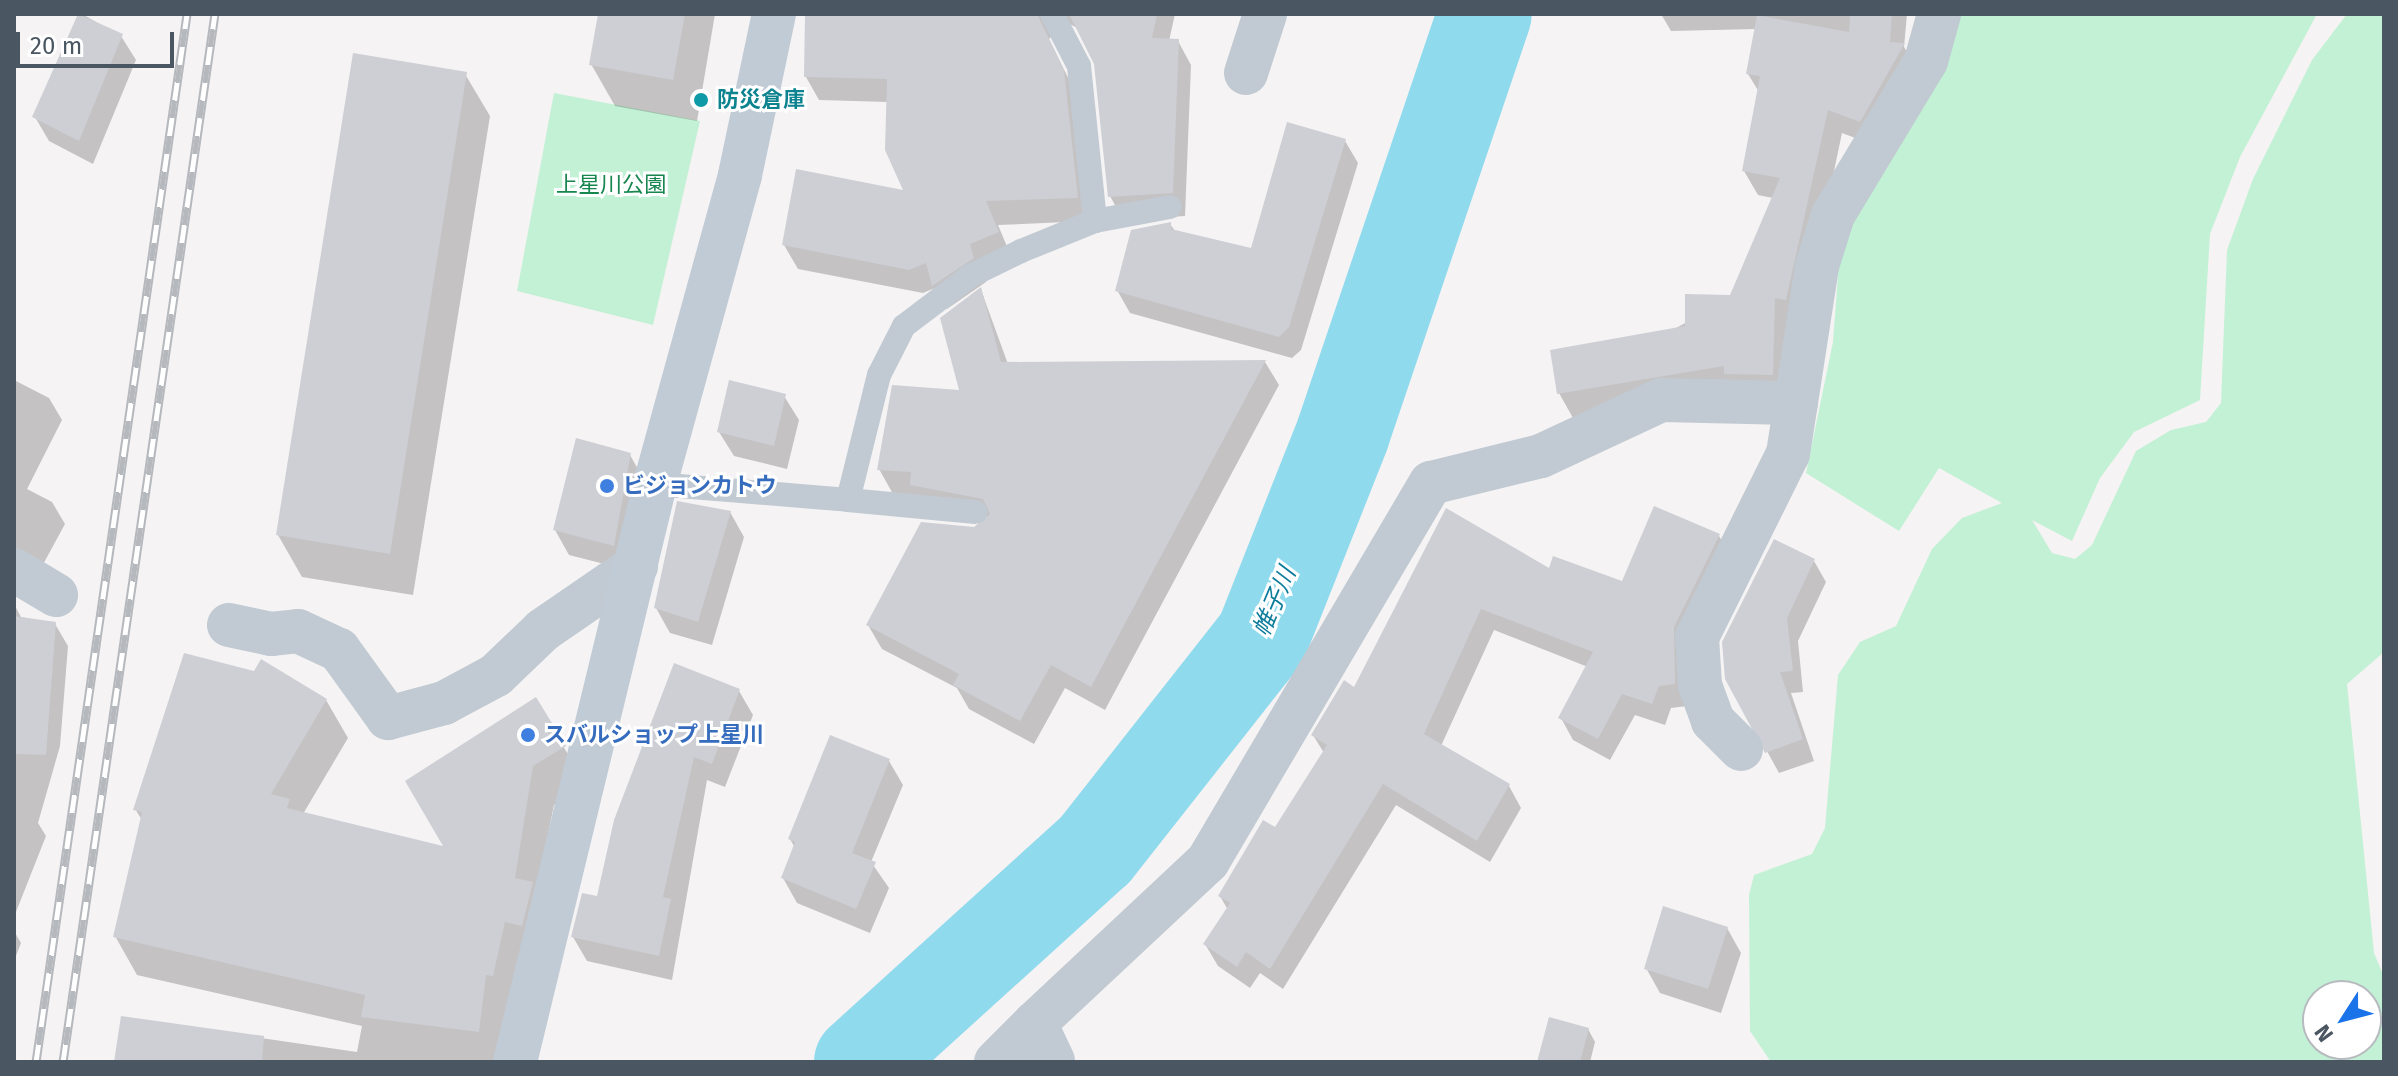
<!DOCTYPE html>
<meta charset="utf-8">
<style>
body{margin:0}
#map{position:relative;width:2398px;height:1076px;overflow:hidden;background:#f5f3f3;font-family:"Fira Sans","Noto Sans JP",sans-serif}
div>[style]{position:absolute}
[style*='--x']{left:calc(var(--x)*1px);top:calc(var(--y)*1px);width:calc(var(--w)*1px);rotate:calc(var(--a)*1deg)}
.green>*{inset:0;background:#c3f1d5}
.shadow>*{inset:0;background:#0003}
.river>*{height:94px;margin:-47px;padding:0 47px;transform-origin:47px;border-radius:47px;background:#90daee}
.building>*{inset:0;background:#cdcfd5}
.lane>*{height:24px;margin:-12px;padding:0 12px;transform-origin:12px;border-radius:12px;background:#c1cad2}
.street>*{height:44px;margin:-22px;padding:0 22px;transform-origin:22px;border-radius:22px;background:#c1cad2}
.secondary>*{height:44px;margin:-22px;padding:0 22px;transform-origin:22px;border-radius:22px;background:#c1cbd6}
.rail>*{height:9px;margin-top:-4.5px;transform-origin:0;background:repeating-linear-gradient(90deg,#fff 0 18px,#b5b8bd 0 36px);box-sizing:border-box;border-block:2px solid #b5b8bd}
.dots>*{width:22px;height:22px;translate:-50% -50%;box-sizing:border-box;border:4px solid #fff;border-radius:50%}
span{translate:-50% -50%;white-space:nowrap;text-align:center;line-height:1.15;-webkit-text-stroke:6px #fff;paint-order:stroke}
.culture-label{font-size:22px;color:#0d838f;font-weight:700}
.left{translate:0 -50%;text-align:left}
.park-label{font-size:22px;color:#17864f}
.shop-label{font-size:22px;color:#366cbe;font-weight:700}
.water-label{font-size:24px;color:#0c7c9b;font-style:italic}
.frame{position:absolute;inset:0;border:16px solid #4a5661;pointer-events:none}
.north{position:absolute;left:2302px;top:980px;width:80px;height:80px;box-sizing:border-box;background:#fff;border:2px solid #b7bbc0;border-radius:50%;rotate:234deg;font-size:22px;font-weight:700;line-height:32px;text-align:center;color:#4a5661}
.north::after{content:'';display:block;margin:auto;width:28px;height:36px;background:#1a73e8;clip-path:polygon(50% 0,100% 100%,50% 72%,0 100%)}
.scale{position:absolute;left:16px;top:32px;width:158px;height:36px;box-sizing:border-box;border:4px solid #4a5661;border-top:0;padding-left:10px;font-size:24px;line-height:28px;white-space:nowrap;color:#4a5661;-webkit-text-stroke:6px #fff;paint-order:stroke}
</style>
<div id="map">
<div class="green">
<i style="clip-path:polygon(evenodd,1948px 14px,2317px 14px,2240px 157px,2210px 234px,2200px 400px,2134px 432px,2100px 478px,2072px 541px,2032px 520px,2052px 553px,2075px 559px,2092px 545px,2136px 451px,2171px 430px,2206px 422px,2221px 403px,2227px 250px,2253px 179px,2312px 60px,2347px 14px,2384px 14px,2384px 652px,2347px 684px,2374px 953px,2384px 977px,2384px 1062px,1771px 1062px,1750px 1031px,1749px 895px,1754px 875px,1812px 854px,1825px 828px,1838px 675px,1860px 642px,1896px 626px,1932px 549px,1962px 518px,2002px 503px,1939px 468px,1899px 531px,1806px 473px,1833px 342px,1842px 221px,1948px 14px,2318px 996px,2366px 996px,2366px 1044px,2318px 1044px,2318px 996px)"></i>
<i style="clip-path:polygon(554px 93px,700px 121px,653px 325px,517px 291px)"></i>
</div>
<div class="shadow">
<i style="clip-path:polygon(82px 14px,121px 36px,136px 60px,93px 164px,49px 141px,35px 117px)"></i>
<i style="clip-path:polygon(600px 14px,715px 14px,697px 121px,615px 106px,591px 64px)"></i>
<i style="clip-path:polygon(805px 14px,1175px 14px,1169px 41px,1178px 41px,1191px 65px,1185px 216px,1123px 220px,1110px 196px,1096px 63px,1079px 29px,1066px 22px,1049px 39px,1077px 96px,1090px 221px,998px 225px,1011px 256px,982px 268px,986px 282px,947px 309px,935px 288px,923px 293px,798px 269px,784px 245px,906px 193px,888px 102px,819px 100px,806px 77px)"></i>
<i style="clip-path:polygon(1648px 14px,1907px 14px,1904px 47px,1918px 70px,1874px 145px,1842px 133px,1786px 399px,1573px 418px,1559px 393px,1732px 297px,1773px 198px,1758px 195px,1744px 171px,1759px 92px,1748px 74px,1756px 29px,1671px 31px,1661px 14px)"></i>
<i style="clip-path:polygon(465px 74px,490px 116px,413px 595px,302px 577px,278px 535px)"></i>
<i style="clip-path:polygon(1345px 141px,1358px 163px,1301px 350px,1292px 358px,1130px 313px,1117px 290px,1170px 224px,1175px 231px,1253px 251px)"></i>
<i style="clip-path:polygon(981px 290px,1008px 364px,1265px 362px,1279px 385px,1105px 710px,1065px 688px,1034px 744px,969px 709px,957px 688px,882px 649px,868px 625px,989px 522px,893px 494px,879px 469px,962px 392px)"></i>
<i style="clip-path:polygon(14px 380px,49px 398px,62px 420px,27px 489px,52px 502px,65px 524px,40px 570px,14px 570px)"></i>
<i style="clip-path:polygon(784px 396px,799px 420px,787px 469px,734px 456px,719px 432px)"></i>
<i style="clip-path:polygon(630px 455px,644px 480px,628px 570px,569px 555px,555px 530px)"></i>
<i style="clip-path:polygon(1446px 510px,1550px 571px,1623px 584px,1719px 536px,1732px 558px,1687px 706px,1671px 708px,1665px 725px,1635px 715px,1610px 760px,1573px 740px,1561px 718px,1588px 667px,1494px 630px,1441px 746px,1509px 786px,1521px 808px,1490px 862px,1396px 805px,1283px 989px,1260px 973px,1250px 988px,1218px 966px,1205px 944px,1228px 910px,1220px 896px,1276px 830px,1324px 753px,1313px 735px,1355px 690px)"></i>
<i style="clip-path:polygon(730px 512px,744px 537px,712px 645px,670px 633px,656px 608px)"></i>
<i style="clip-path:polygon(1814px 561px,1826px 582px,1798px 641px,1803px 692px,1791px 693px,1814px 761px,1779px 773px,1727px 678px)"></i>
<i style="clip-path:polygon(14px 604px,21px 617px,55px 624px,68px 646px,60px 746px,38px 823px,46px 836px,14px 917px)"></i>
<i style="clip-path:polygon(739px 691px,753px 715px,725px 787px,707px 780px,672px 980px,587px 961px,573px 937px,598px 899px,615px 820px)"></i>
<i style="clip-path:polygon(326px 700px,348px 738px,303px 814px,447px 849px,536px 700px,586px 785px,554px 805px,501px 1062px,116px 1062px,122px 1018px,357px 1052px,362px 1026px,137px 975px,115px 936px,142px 820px,135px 809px)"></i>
<i style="clip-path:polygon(889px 761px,903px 785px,871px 862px,889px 888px,870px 933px,797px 903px,783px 878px,795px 848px,790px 839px)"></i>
<i style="clip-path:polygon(1727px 928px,1741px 953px,1721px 1013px,1660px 993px,1646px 968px)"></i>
<i style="clip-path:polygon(14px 931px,21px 943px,14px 961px)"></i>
<i style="clip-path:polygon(1588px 1029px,1595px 1042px,1590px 1062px,1539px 1062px)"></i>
</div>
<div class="river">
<i style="--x:861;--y:1062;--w:316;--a:-42.2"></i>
<i style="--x:1095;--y:850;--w:270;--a:-51.8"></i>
<i style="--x:1262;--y:638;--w:220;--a:-68.4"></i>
<i style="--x:1343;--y:433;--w:442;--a:-71.3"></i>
</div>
<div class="building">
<i style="clip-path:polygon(78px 14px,123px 34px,79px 141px,32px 117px)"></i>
<i style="clip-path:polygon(598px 14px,685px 14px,673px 80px,589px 65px)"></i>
<i style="clip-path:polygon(805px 14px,1037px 14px,1064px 70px,1078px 198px,986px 201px,999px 232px,970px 244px,974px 258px,932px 286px,926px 263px,909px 270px,782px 245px,796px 169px,903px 190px,885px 150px,887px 79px,804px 77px)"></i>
<i style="clip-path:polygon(1069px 14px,1157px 14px,1152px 38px,1179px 39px,1173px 193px,1108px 197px,1094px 64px)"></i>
<i style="clip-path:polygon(1850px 14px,1892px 14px,1890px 42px,1905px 43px,1860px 122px,1828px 110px,1786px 300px,1775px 298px,1773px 375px,1724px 374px,1724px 366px,1557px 394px,1550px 350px,1685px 326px,1685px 294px,1730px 295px,1780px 178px,1742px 171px,1760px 76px,1746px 74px,1757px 15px,1849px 32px)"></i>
<i style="clip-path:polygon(353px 53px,467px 72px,390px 554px,276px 535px)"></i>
<i style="clip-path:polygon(1287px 122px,1346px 139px,1289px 327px,1279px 337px,1115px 291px,1131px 230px,1171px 222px,1171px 229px,1251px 248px)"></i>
<i style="clip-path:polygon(981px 287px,1001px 362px,1266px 360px,1091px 687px,1051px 665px,1020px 721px,953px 685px,959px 674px,866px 625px,921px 522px,974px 527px,990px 514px,983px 499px,910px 485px,911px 472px,877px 470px,892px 385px,959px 390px,940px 318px)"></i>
<i style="clip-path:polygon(729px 380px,786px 394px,774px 446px,717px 432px)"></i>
<i style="clip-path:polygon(576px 438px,631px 453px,614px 546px,553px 530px)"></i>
<i style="clip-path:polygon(677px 501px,731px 511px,698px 622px,654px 608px)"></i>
<i style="clip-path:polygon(1654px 506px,1720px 534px,1674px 627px,1675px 684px,1659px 686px,1652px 704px,1622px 694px,1598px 739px,1558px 718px,1593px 652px,1481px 609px,1424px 734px,1510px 784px,1477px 841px,1383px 784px,1270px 969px,1246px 952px,1237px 967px,1203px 944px,1230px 903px,1218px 896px,1263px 820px,1275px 827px,1327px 745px,1311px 735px,1344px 680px,1354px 687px,1446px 508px,1549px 568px,1553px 556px,1622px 581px)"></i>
<i style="clip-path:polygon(1774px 539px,1815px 559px,1787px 618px,1793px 671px,1780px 672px,1803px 739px,1765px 753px,1725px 679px,1722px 642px)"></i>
<i style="clip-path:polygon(14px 616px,56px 622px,46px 755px,14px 754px)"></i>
<i style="clip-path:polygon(184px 653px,254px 671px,261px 659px,327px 699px,271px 794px,290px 799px,287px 808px,443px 846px,405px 781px,536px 697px,566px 746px,533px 766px,515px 878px,533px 882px,522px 926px,505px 922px,493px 976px,486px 975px,479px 1032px,361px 1017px,365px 995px,113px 937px,142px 812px,133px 810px)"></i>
<i style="clip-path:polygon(674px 663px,740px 689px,712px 764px,694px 757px,663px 897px,671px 899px,659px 956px,571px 937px,582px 893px,597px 896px,614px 820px)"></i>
<i style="clip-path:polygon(830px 735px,890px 759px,852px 853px,876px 862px,856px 909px,781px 878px,795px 842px,788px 839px)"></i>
<i style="clip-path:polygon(1663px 906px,1728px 927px,1708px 989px,1644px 969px)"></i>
<i style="clip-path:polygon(121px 1016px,264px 1036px,262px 1062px,114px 1062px)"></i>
<i style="clip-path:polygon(1549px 1017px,1589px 1028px,1580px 1062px,1537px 1062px)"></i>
</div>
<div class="lane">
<i style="--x:1052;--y:14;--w:59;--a:62.6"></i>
<i style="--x:1079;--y:66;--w:156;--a:84.1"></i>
<i style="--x:655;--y:484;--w:194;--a:4.7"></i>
<i style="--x:848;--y:500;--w:129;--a:-76.1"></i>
<i style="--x:879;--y:375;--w:55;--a:-63"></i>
<i style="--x:904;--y:326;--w:83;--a:-37.1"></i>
<i style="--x:970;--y:276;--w:57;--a:-26.1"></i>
<i style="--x:1021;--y:251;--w:80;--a:-22.1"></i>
<i style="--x:1095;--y:221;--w:76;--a:-10.6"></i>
<i style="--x:848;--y:500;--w:128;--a:5.4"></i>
</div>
<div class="street">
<i style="--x:1246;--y:73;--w:62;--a:-72.1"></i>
<i style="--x:14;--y:570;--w:49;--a:30.8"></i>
<i style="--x:229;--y:625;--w:43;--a:12.1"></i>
<i style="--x:271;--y:634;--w:27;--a:-6"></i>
<i style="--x:298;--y:631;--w:45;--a:24.9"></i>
<i style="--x:339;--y:650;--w:84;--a:54.2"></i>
<i style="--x:388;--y:718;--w:58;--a:-15"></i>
<i style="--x:444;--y:703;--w:59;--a:-28.3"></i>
<i style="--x:496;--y:675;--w:65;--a:-43.8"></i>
<i style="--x:543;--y:630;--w:113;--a:-34.5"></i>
<i style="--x:1741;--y:749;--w:40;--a:-135"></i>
<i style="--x:1713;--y:721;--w:38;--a:-110"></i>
<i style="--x:1700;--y:685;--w:48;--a:-93.6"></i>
<i style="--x:1697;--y:637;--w:204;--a:-63.6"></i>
<i style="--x:1788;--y:454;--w:190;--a:-81.2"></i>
<i style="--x:1817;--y:266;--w:53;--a:-72.6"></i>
<i style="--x:1833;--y:215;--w:180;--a:-58.9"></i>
<i style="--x:1926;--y:61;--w:49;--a:-74.5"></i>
<i style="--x:1053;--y:1061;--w:42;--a:-115.3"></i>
<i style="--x:1035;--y:1023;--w:237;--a:-43.1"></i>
<i style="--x:1208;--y:861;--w:439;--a:-59.5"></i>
<i style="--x:1431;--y:483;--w:113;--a:-13.8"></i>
<i style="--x:1541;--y:456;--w:132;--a:-25"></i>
<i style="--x:1661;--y:400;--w:135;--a:1.3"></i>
<i style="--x:996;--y:1062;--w:55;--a:-45"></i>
</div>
<div class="secondary">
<i style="--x:515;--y:1062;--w:595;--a:-76.38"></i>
<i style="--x:655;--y:484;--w:320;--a:-74.6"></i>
<i style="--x:740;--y:175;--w:165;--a:-78.1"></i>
</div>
<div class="rail">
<i style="--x:36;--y:1062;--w:1059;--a:-81.8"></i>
<i style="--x:63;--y:1062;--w:1059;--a:-81.75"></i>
</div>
<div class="dots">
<i style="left:701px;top:100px;background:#0f9aa8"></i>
<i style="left:607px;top:486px;background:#3f7fe0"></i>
<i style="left:528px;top:735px;background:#3f7fe0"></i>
</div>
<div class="culture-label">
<span class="left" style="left:717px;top:100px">防災倉庫</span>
</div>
<div class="park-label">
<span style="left:611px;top:185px">上星川公園</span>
</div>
<div class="shop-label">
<span class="left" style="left:623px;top:486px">ビジョンカトウ</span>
<span class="left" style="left:544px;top:735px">スバルショップ上星川</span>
</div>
<div class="water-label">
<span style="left:1275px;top:602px;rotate:-67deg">帷子川</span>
</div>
<div class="frame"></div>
<div class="north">N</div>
<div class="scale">20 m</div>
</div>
